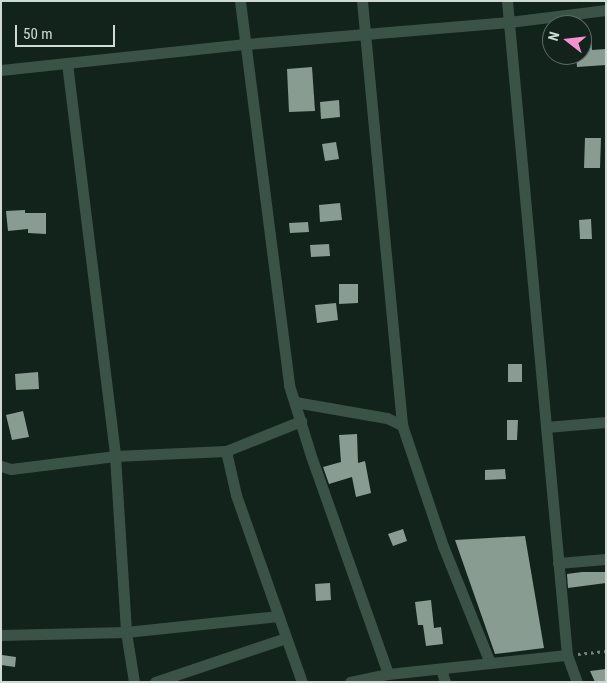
<!DOCTYPE html>
<style>
body{margin:0}
#map{position:relative;width:607px;height:683px;overflow:hidden;background:#12231b;font-family:"Roboto Condensed",sans-serif}
div>[style]{position:absolute}
[style*='--x']{left:calc(var(--x)*1px);top:calc(var(--y)*1px);width:calc(var(--w)*1px);rotate:calc(var(--a)*1deg)}
.building>*{inset:0;background:#889c91}
.path>*{height:2.5px;margin-top:-1.25px;transform-origin:0;background:repeating-linear-gradient(90deg,#76837c 0 2.5px,transparent 0 6.5px)}
.minor>*{height:11px;margin:-5.5px;padding:0 5.5px;transform-origin:5.5px;border-radius:5.5px;background:#3a5346}
span{translate:-50% -50%;white-space:nowrap;text-align:center;line-height:1.15;-webkit-text-stroke:5px #12231b;paint-order:stroke}
.frame{position:absolute;inset:0;border:2px solid #d0dad4;pointer-events:none}
.north{position:absolute;left:542px;top:15px;width:50px;height:50px;box-sizing:border-box;background:#12231b;border:1px solid #5e6c65;border-radius:50%;rotate:286deg;font-size:14px;font-weight:700;line-height:20px;text-align:center;color:#d0dad4}
.north::after{content:'';display:block;margin:auto;width:18px;height:22px;background:#f590d1;clip-path:polygon(50% 0,100% 100%,50% 72%,0 100%)}
.scale{position:absolute;left:15px;top:25px;width:100px;height:22px;box-sizing:border-box;border:2px solid #d0dad4;border-top:0;padding-left:6px;font-size:15px;line-height:18px;white-space:nowrap;color:#d0dad4;-webkit-text-stroke:4px #12231b;paint-order:stroke}
</style>
<div id="map">
<div class="building">
<i style="clip-path:polygon(591px 34px,592px 50px,606px 49px,606px 65px,577px 67px,576px 55px,582px 55px,582px 35px)"></i>
<i style="clip-path:polygon(312px 67px,315px 111px,289px 112px,287px 69px)"></i>
<i style="clip-path:polygon(339px 100px,340px 117px,321px 119px,320px 102px)"></i>
<i style="clip-path:polygon(585px 138px,601px 138px,600px 168px,584px 168px)"></i>
<i style="clip-path:polygon(336px 142px,339px 159px,325px 161px,322px 144px)"></i>
<i style="clip-path:polygon(340px 203px,342px 220px,320px 222px,319px 205px)"></i>
<i style="clip-path:polygon(25px 210px,25px 213px,46px 213px,46px 234px,28px 233px,28px 229px,8px 231px,6px 211px)"></i>
<i style="clip-path:polygon(591px 219px,592px 239px,580px 239px,579px 220px)"></i>
<i style="clip-path:polygon(308px 222px,309px 232px,290px 233px,289px 223px)"></i>
<i style="clip-path:polygon(329px 244px,330px 256px,311px 257px,310px 245px)"></i>
<i style="clip-path:polygon(339px 284px,358px 284px,358px 303px,339px 304px)"></i>
<i style="clip-path:polygon(336px 303px,338px 320px,317px 323px,315px 305px)"></i>
<i style="clip-path:polygon(508px 364px,522px 364px,522px 382px,508px 382px)"></i>
<i style="clip-path:polygon(38px 372px,39px 389px,16px 390px,15px 374px)"></i>
<i style="clip-path:polygon(23px 411px,29px 437px,12px 440px,6px 415px)"></i>
<i style="clip-path:polygon(507px 420px,518px 420px,517px 440px,507px 440px)"></i>
<i style="clip-path:polygon(357px 434px,358px 463px,365px 461px,371px 493px,356px 497px,352px 477px,329px 484px,323px 467px,341px 462px,339px 435px)"></i>
<i style="clip-path:polygon(505px 469px,506px 479px,485px 480px,485px 470px)"></i>
<i style="clip-path:polygon(403px 529px,407px 541px,393px 546px,388px 534px)"></i>
<i style="clip-path:polygon(525px 536px,544px 648px,495px 654px,455px 540px)"></i>
<i style="clip-path:polygon(582px 572px,606px 572px,606px 583px,568px 588px,567px 574px)"></i>
<i style="clip-path:polygon(330px 583px,331px 600px,316px 601px,315px 584px)"></i>
<i style="clip-path:polygon(431px 600px,434px 628px,441px 627px,443px 644px,426px 646px,423px 625px,418px 625px,415px 602px)"></i>
<i style="clip-path:polygon(2px 655px,16px 657px,15px 667px,1px 665px)"></i>
<i style="clip-path:polygon(606px 669px,606px 682px,595px 682px,590px 671px)"></i>
</div>
<div class="path">
<i style="--x:578;--y:654;--w:28;--a:-6"></i>
</div>
<div class="minor">
<i style="--x:240;--y:1;--w:387;--a:82.7"></i>
<i style="--x:289;--y:385;--w:74;--a:72.8"></i>
<i style="--x:311;--y:456;--w:231;--a:70.5"></i>
<i style="--x:362;--y:1;--w:426;--a:84.6"></i>
<i style="--x:507;--y:1;--w:657;--a:84.76"></i>
<i style="--x:567;--y:655;--w:29;--a:70"></i>
<i style="--x:67;--y:63;--w:396;--a:83"></i>
<i style="--x:115;--y:456;--w:176;--a:86.4"></i>
<i style="--x:126;--y:632;--w:51;--a:80.9"></i>
<i style="--x:1;--y:70;--w:246;--a:-6.1"></i>
<i style="--x:246;--y:44;--w:264;--a:-4.8"></i>
<i style="--x:509;--y:22;--w:98;--a:-7.1"></i>
<i style="--x:295;--y:402;--w:93;--a:9.9"></i>
<i style="--x:387;--y:418;--w:17;--a:25"></i>
<i style="--x:402;--y:425;--w:128;--a:71.3"></i>
<i style="--x:443;--y:546;--w:126;--a:68.1"></i>
<i style="--x:546;--y:427;--w:60;--a:-4.8"></i>
<i style="--x:226;--y:451;--w:45;--a:77.2"></i>
<i style="--x:236;--y:495;--w:198;--a:70.6"></i>
<i style="--x:1;--y:466;--w:10;--a:17"></i>
<i style="--x:11;--y:469;--w:105;--a:-7.1"></i>
<i style="--x:115;--y:456;--w:111;--a:-2.6"></i>
<i style="--x:226;--y:451;--w:81;--a:-21.8"></i>
<i style="--x:558;--y:563;--w:48;--a:-4.8"></i>
<i style="--x:1;--y:635;--w:125;--a:-1.4"></i>
<i style="--x:126;--y:632;--w:153;--a:-6"></i>
<i style="--x:441;--y:669;--w:14;--a:73"></i>
<i style="--x:155;--y:682;--w:138;--a:-18.6"></i>
<i style="--x:350;--y:682;--w:39;--a:-12"></i>
<i style="--x:388;--y:674;--w:180;--a:-6.1"></i>
</div>
<div class="frame"></div>
<div class="north">N</div>
<div class="scale">50 m</div>
</div>
